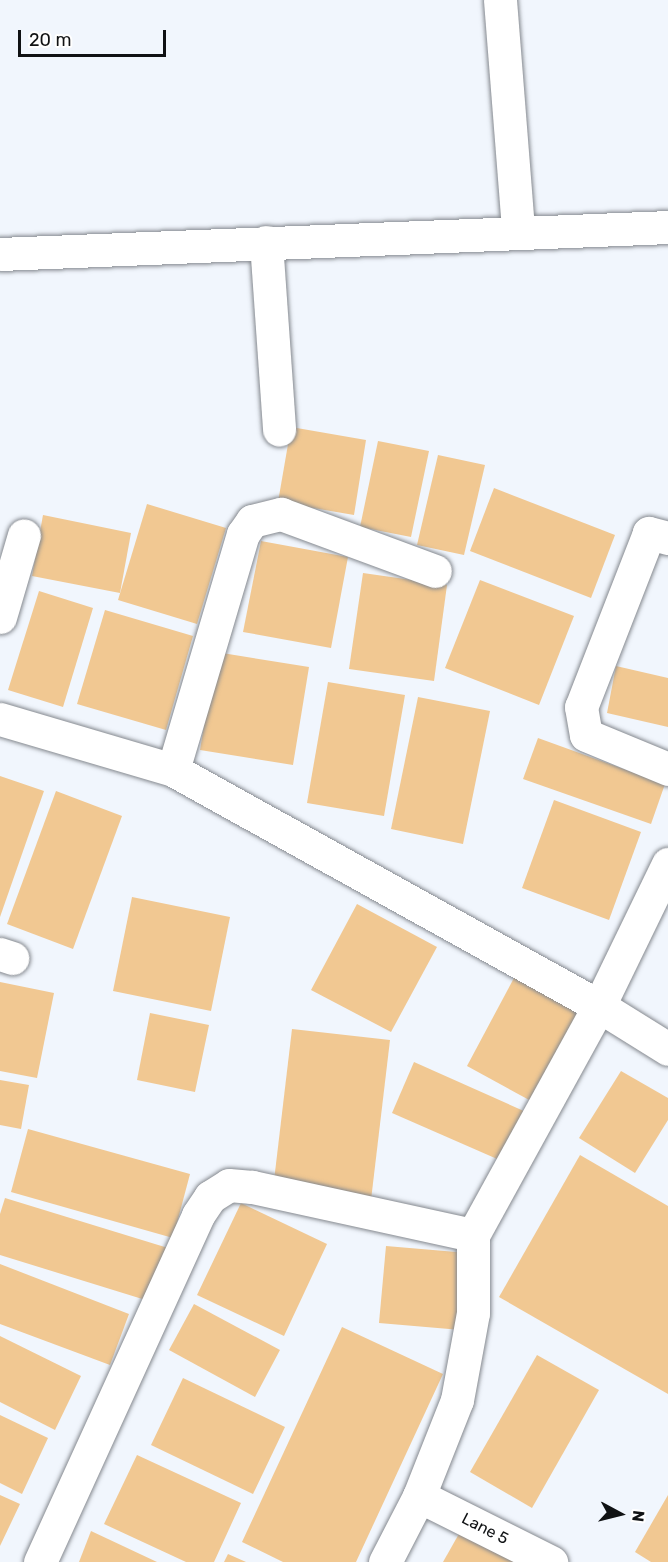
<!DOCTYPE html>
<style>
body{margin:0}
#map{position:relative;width:668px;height:1562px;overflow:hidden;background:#f1f6fd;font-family:Rubik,sans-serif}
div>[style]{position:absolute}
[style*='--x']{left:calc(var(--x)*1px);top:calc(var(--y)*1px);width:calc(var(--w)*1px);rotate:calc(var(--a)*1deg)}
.building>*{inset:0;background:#f1c892}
.roads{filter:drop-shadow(0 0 2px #85898f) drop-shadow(0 0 2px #85898f)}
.minor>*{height:33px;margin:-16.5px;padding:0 16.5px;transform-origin:16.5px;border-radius:16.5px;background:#fff}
span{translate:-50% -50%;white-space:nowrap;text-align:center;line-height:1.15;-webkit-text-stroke:4.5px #fff;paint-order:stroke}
.street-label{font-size:16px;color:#101214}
.north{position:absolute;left:590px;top:1484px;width:60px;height:60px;-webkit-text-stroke:4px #fff;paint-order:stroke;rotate:97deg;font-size:16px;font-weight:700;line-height:24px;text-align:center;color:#101214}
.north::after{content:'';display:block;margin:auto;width:21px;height:27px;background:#101214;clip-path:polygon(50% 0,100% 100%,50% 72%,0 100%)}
.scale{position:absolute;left:18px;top:30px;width:148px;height:27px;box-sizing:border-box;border:3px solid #101214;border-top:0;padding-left:8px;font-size:18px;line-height:21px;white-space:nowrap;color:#101214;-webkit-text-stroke:4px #fff;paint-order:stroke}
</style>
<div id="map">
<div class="building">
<i style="clip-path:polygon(291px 427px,366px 440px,354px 515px,278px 502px)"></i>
<i style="clip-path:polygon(378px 441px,429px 451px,411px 537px,360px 527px)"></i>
<i style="clip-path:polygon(438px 455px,485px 465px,464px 555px,417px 545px)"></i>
<i style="clip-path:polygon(494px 488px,615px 535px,591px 598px,470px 551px)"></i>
<i style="clip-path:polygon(147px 504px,226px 528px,197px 624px,118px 600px)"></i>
<i style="clip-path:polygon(43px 515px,131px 533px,120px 593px,32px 576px)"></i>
<i style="clip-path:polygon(261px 541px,348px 557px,331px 648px,243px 632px)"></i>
<i style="clip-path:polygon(363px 573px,447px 585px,434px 681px,349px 669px)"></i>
<i style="clip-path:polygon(480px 580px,574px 616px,539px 705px,445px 668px)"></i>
<i style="clip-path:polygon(39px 591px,93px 608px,63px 707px,8px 690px)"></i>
<i style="clip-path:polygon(105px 610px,193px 636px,166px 730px,77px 704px)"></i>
<i style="clip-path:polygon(216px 652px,309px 667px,293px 765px,200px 750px)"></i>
<i style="clip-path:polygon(616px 666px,668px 678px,668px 727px,607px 713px)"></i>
<i style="clip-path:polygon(328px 682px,405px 695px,384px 816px,307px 803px)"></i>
<i style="clip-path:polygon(418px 697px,490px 711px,463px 844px,391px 829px)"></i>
<i style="clip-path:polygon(538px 738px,665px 784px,651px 824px,523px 779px)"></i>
<i style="clip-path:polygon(0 776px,44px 791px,0 917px)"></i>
<i style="clip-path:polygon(56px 791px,122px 816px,73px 949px,7px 924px)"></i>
<i style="clip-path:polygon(554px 800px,641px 832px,609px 920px,522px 888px)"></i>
<i style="clip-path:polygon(132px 897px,230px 917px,211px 1011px,113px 991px)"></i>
<i style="clip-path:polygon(357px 904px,437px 947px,391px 1032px,311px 990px)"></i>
<i style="clip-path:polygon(515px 976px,579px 1011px,531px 1101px,467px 1066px)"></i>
<i style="clip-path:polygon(0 982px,54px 993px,37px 1078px,0 1071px)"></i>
<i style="clip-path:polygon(150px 1013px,209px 1025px,195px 1092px,137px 1080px)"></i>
<i style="clip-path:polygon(292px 1029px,390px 1040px,371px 1200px,273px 1189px)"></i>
<i style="clip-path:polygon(414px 1062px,526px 1112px,504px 1162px,392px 1113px)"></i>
<i style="clip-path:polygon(621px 1071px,668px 1098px,668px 1120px,635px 1173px,579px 1138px)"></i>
<i style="clip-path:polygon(0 1080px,29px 1085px,21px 1129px,0 1125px)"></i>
<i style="clip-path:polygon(28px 1129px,190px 1174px,173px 1238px,11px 1192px)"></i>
<i style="clip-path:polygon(580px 1155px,668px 1206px,668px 1394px,499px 1297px)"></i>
<i style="clip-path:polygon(5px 1198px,168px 1248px,152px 1302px,0 1255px,0 1214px)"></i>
<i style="clip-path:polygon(241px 1203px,327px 1244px,284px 1336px,197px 1295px)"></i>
<i style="clip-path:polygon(386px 1246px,468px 1253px,461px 1330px,379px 1323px)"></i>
<i style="clip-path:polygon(0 1264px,129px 1314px,110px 1365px,0 1324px)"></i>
<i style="clip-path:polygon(194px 1304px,280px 1350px,255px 1397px,169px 1350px)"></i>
<i style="clip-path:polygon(342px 1327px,443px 1374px,356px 1562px,283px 1562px,242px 1542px)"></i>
<i style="clip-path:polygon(0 1336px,81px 1376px,55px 1430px,0 1402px)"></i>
<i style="clip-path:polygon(537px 1355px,599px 1390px,532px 1508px,470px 1472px)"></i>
<i style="clip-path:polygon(183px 1378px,285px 1427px,253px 1494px,151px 1445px)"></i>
<i style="clip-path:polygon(0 1415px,48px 1438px,22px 1494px,0 1483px)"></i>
<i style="clip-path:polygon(137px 1455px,241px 1503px,214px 1562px,186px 1562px,104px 1524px)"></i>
<i style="clip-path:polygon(0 1495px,20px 1504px,0 1546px)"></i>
<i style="clip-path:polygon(668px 1495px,668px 1562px,651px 1562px,635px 1552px)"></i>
<i style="clip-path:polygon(91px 1531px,157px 1562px,79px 1562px)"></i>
<i style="clip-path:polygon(460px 1532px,516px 1562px,443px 1562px)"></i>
<i style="clip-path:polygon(228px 1554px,246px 1562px,224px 1562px)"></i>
</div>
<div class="roads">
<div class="minor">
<i style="--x:500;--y:0;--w:231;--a:85.5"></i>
<i style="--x:266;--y:242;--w:188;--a:86"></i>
<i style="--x:0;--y:254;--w:669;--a:-2.31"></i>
<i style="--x:668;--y:538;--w:20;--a:-165"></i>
<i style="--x:649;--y:533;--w:187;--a:111.3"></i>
<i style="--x:581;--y:707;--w:28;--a:80"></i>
<i style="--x:586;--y:735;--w:89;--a:22.5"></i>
<i style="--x:0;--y:617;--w:85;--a:-73.7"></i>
<i style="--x:0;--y:719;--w:180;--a:16.4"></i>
<i style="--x:173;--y:770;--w:487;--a:29"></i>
<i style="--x:599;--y:1006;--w:81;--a:31.9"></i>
<i style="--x:173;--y:770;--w:246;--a:-73.5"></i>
<i style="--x:243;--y:534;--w:16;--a:-55"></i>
<i style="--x:252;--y:521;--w:30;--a:-14"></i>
<i style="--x:281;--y:514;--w:164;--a:20.3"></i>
<i style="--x:0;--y:954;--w:13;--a:18"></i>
<i style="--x:419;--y:1496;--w:148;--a:26.6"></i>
<i style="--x:40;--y:1562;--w:381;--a:-65.5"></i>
<i style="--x:198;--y:1215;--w:22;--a:-56"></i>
<i style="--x:210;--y:1197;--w:22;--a:-32"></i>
<i style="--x:229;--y:1185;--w:23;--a:5"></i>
<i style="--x:252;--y:1187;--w:226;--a:12.3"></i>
<i style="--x:385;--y:1562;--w:74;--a:-62.7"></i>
<i style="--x:419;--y:1496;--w:103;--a:-68.4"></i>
<i style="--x:457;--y:1400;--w:88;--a:-79.6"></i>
<i style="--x:473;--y:1313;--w:78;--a:-90"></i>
<i style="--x:473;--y:1235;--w:261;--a:-61.2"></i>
<i style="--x:599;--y:1006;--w:158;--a:-64.1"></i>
</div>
</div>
<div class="street-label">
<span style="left:485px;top:1529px;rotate:27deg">Lane 5</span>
</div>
<div class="north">N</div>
<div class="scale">20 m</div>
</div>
